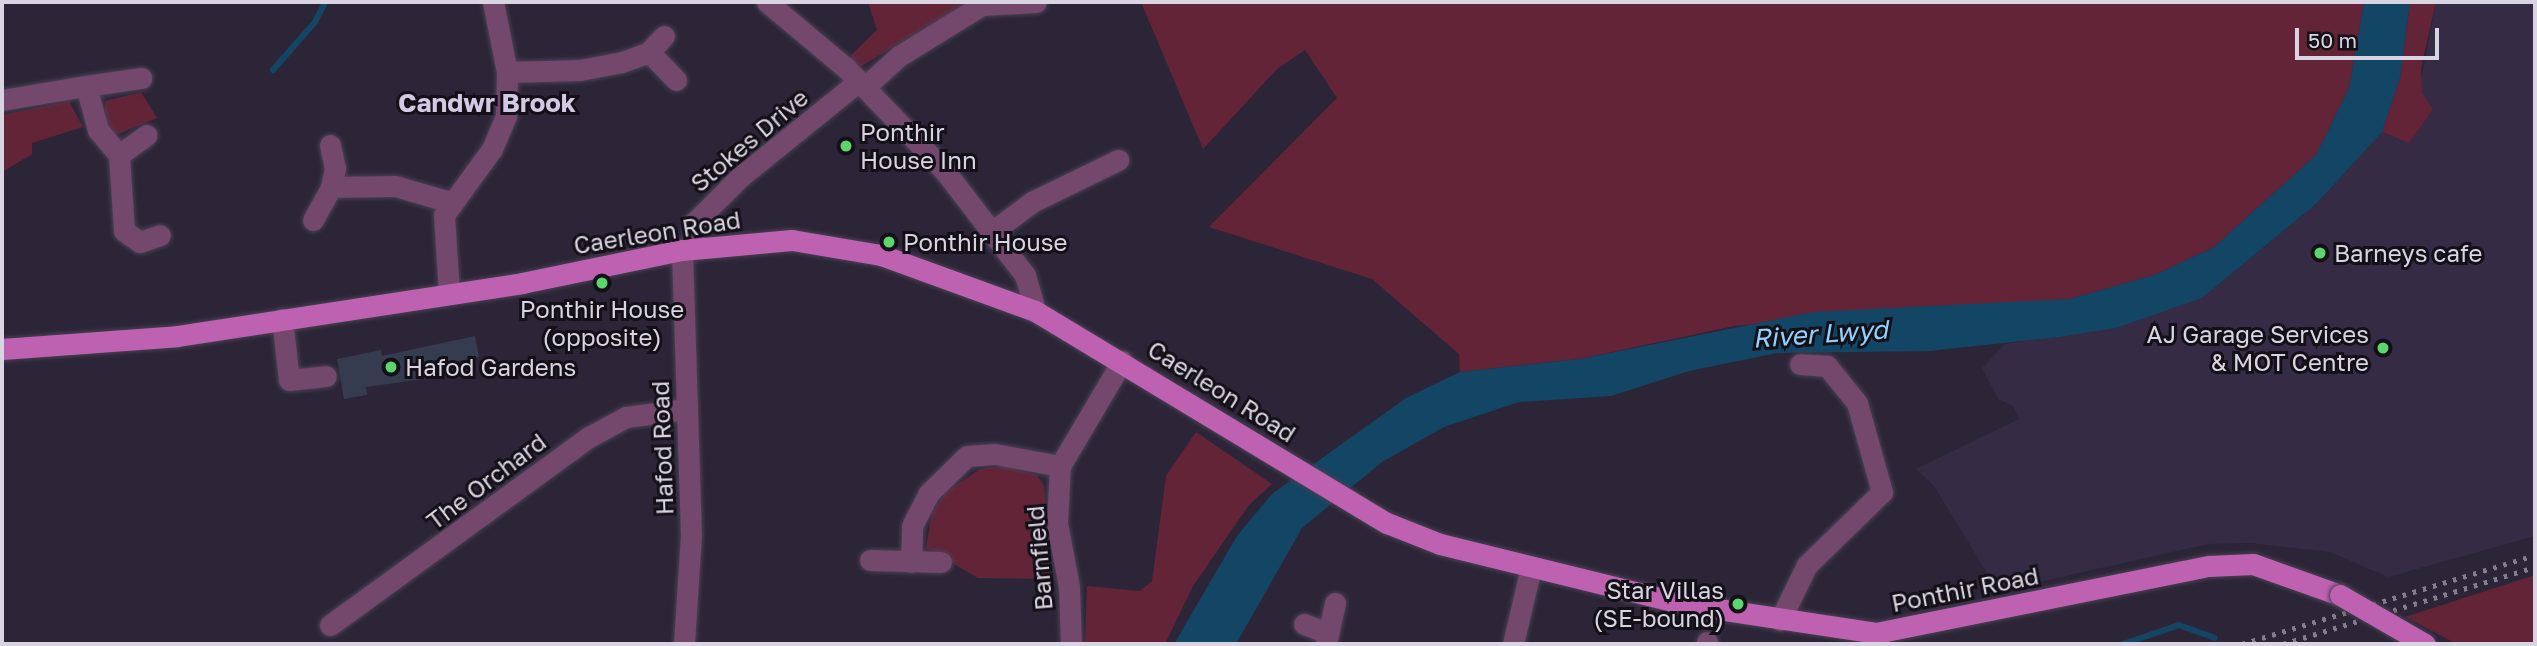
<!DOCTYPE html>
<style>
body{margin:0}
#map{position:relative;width:2537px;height:646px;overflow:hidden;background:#2c2538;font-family:"Golos Text",sans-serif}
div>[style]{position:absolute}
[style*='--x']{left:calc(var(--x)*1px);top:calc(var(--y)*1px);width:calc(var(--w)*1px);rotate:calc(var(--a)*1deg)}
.built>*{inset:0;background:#352b44}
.green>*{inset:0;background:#632438}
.water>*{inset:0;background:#134664}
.stream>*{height:6px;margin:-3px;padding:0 3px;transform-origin:3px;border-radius:3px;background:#134664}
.building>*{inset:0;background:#353c50}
.roads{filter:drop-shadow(0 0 2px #484153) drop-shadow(0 0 2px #484153)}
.minor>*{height:21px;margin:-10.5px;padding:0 10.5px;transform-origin:10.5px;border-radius:10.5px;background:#74476d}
.major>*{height:21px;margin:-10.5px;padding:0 10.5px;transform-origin:10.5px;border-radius:10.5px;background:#be61b1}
.rail>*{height:5px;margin-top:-2.5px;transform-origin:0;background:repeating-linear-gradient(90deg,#837d8d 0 3.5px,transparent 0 10.5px)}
.bridges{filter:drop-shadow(0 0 2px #484153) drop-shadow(0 0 2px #484153)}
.major-bridge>*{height:21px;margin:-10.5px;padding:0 10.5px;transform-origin:10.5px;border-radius:10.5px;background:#be61b1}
.dots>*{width:19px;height:19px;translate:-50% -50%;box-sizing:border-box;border:4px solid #131018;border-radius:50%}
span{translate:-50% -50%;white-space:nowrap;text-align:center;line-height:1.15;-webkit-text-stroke:6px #131018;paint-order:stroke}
.poi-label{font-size:24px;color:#d9d4e1}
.left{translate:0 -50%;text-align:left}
.right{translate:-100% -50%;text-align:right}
.street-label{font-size:24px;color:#d9d4e1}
.neighbourhood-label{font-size:26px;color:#d2c9e2;font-weight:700}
.water-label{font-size:26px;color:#90d1fe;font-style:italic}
.frame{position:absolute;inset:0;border:4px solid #d9d4e1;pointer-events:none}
.scale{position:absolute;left:2295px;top:28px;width:144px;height:32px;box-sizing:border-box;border:4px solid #d9d4e1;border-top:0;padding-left:9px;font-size:21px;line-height:24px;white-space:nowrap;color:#d9d4e1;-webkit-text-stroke:5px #131018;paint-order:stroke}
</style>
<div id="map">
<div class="built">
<i style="clip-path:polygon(2436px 2px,2535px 2px,2535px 536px,2388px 577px,2330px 552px,2251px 543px,2208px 544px,1998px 591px,1934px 486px,1916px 469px,2019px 419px,2013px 406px,1998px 399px,1982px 368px,2005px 344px,2116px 328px,2202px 298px,2317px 203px,2382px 132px,2409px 143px)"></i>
</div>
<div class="green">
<i style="clip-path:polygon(868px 2px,969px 2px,858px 68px,848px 58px,877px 30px)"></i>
<i style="clip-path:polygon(1141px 2px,2364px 2px,2349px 88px,2316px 155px,2214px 247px,2157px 274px,2070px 299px,1734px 326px,1580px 359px,1460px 372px,1459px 354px,1372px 279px,1209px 227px,1337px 98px,1305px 50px,1277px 69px,1203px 149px)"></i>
<i style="clip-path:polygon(2410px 2px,2436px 2px,2421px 68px,2422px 93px,2433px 109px,2409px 143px,2382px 132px,2400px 78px)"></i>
<i style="clip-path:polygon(141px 92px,157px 118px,114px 136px,105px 125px,105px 101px)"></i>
<i style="clip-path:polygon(69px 101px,83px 127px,32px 143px,32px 154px,2px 172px,2px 115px)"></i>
<i style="clip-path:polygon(1196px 432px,1272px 484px,1249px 505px,1193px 586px,1165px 644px,1085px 644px,1087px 586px,1140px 591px,1152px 581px,1166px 476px)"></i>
<i style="clip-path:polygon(1002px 466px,1037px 475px,1044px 486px,1053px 579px,978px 578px,926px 548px,932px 512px,946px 492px,980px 469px)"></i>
<i style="clip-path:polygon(2535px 575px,2535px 644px,2457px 644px,2405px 617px)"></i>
</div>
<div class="water">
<i style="clip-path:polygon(2364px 2px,2410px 2px,2400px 78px,2382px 132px,2317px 203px,2202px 298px,2116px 328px,2059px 337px,1929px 351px,1777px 353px,1689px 371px,1611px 396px,1519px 402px,1444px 427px,1382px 462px,1302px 528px,1236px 644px,1174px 644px,1237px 536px,1272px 494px,1406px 398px,1460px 372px,1580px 359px,1813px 312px,2070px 299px,2157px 274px,2214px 247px,2316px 155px,2349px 88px)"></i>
</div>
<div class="stream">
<i style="--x:273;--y:70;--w:64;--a:-48.8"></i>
<i style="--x:315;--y:22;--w:22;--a:-63"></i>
<i style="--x:2123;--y:644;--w:59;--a:-18.7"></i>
<i style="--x:2179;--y:625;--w:38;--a:20"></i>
</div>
<div class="building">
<i style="clip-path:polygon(475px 336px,479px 357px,442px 364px,445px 376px,366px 387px,367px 395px,344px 399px,337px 359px,381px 350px,382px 356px)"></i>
</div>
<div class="roads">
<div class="minor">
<i style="--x:767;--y:2;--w:104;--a:39.9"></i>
<i style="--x:847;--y:69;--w:140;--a:46.2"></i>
<i style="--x:944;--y:170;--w:133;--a:52.4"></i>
<i style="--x:1025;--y:275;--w:37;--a:74"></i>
<i style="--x:649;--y:52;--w:39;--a:46"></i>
<i style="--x:507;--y:72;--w:73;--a:-1.6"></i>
<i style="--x:580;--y:70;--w:43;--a:-10.8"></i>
<i style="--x:622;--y:62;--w:29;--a:-20"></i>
<i style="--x:649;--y:52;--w:22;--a:-47"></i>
<i style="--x:86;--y:86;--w:56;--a:-8.3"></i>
<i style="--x:865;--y:87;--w:46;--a:-42.4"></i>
<i style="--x:899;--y:56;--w:97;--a:-31.6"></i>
<i style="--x:982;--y:5;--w:54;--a:-3.2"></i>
<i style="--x:2;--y:100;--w:85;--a:-9.5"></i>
<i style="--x:86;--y:86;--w:46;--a:74.7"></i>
<i style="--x:98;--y:130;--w:33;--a:50"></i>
<i style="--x:119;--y:155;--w:76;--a:86.2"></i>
<i style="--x:124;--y:231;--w:19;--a:35"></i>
<i style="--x:140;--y:242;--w:21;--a:-19"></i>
<i style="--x:330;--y:145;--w:24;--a:78"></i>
<i style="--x:335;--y:168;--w:19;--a:102"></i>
<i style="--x:119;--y:155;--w:34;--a:-36"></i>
<i style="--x:313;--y:220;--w:38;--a:-61"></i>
<i style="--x:331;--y:187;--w:64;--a:-0.9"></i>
<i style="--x:395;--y:186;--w:57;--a:16.2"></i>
<i style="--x:993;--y:231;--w:49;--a:-36.6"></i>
<i style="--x:1032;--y:202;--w:96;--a:-26"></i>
<i style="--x:693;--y:248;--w:25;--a:-88"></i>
<i style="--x:694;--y:223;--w:65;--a:-45"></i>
<i style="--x:740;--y:177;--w:153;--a:-38.9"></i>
<i style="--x:682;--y:250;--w:285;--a:88.2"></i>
<i style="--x:691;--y:535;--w:109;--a:93.7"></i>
<i style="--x:449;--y:293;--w:78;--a:-93.7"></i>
<i style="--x:444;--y:215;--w:82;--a:-54"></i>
<i style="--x:492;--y:149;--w:36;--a:-67"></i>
<i style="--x:506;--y:116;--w:44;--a:-88.7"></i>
<i style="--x:507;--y:72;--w:71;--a:-101.3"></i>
<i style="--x:282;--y:319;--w:61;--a:83.5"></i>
<i style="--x:289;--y:380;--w:37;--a:-6"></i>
<i style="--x:870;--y:560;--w:71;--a:1.6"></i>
<i style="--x:911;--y:562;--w:36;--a:-88"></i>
<i style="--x:912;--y:526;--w:36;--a:-63"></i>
<i style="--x:928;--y:494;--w:54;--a:-44.3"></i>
<i style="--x:967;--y:456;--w:28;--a:-4"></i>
<i style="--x:995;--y:454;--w:66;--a:10.5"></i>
<i style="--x:1780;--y:620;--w:61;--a:-63.9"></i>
<i style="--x:1807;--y:565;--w:105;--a:-44.2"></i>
<i style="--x:1882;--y:492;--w:92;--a:-105.7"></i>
<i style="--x:1857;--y:403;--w:48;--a:-129"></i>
<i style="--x:1827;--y:366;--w:27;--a:-176"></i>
<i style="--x:1304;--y:624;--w:25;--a:21"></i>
<i style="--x:330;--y:625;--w:320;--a:-36"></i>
<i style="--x:589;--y:437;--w:42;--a:-28.4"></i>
<i style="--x:626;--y:417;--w:61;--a:-7.6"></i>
<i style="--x:1707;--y:642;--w:2;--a:90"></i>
<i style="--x:1071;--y:644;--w:57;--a:-92"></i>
<i style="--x:1069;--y:587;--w:65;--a:-100.6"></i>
<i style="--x:1057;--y:523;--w:57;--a:-87"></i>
<i style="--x:1060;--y:466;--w:122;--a:-59.4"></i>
<i style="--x:1326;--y:644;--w:42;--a:-77.6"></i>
<i style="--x:1513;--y:644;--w:79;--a:-76.8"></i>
</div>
<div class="major">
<i style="--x:2;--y:349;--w:175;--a:-4.2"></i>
<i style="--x:177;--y:336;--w:349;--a:-8.7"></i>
<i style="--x:522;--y:283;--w:163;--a:-11.7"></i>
<i style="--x:682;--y:250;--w:110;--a:-5.2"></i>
<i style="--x:792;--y:240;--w:90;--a:9.6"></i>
<i style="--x:881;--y:255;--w:164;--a:20"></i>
<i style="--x:1035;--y:311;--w:411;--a:31.1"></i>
<i style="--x:1387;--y:523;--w:57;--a:21.6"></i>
<i style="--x:1440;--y:544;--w:252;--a:13.8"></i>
<i style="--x:1685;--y:604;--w:193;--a:8.6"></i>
<i style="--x:1876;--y:633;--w:340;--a:-11.4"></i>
<i style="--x:2209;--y:566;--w:44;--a:-2.6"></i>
<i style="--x:2253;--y:564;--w:92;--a:19.6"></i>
</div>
</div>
<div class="rail">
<i style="--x:2242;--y:644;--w:306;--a:-16.9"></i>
<i style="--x:2283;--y:644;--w:264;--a:-17"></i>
</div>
<div class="bridges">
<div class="major-bridge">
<i style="--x:2340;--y:595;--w:98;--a:30"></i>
</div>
</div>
<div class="dots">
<i style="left:846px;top:146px;background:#5cd56d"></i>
<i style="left:889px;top:242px;background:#5cd56d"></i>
<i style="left:2320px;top:253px;background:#5cd56d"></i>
<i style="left:602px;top:283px;background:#5cd56d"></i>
<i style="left:2383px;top:348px;background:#5cd56d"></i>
<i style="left:391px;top:367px;background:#5cd56d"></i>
<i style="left:1738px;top:604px;background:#5cd56d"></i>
</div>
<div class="poi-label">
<span class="left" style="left:860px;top:146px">Ponthir<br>House Inn</span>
<span class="left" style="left:903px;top:242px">Ponthir House</span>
<span class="left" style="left:2334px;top:253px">Barneys cafe</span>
<span style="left:602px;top:323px">Ponthir House<br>(opposite)</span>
<span class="right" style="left:2369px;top:348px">AJ Garage Services<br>&amp; MOT Centre</span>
<span class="left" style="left:405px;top:367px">Hafod Gardens</span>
<span class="right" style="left:1724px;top:604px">Star Villas<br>(SE-bound)</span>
</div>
<div class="street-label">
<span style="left:749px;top:140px;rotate:-40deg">Stokes Drive</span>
<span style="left:657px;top:232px;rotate:-9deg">Caerleon Road</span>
<span style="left:1222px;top:391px;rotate:32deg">Caerleon Road</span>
<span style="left:662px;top:448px;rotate:-92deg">Hafod Road</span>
<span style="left:486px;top:481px;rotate:-37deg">The Orchard</span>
<span style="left:1039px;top:558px;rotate:-95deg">Barnfield</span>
<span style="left:1965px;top:589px;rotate:-11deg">Ponthir Road</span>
</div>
<div class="neighbourhood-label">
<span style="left:487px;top:103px">Candwr Brook</span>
</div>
<div class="water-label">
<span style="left:1820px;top:334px;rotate:-4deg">River Lwyd</span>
</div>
<div class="frame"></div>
<div class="scale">50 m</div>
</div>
